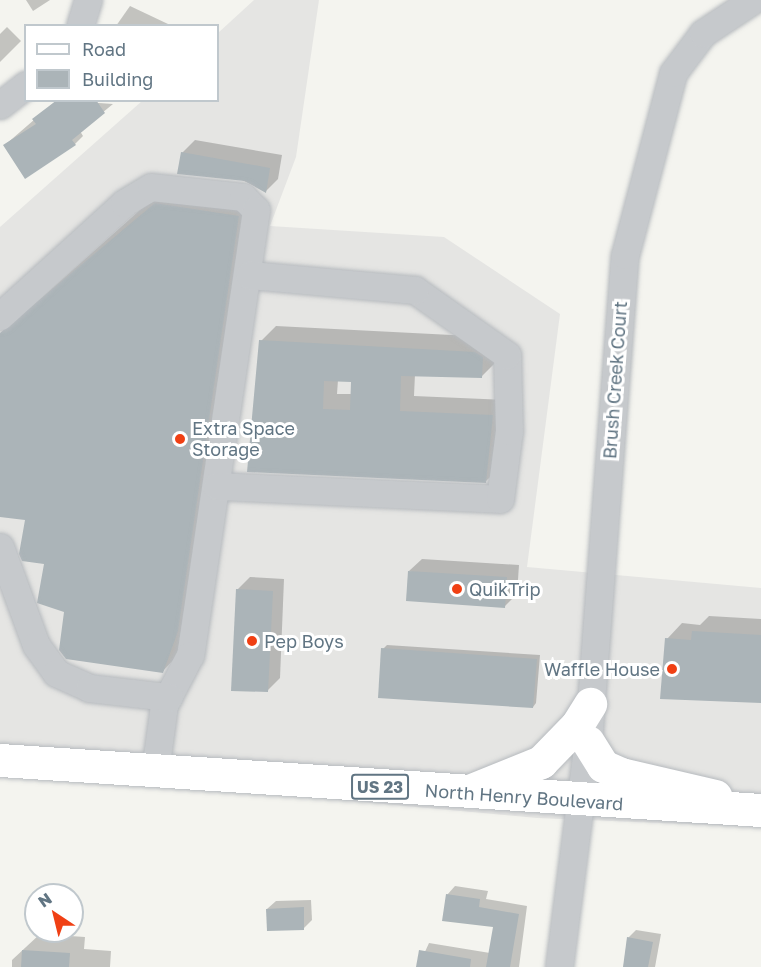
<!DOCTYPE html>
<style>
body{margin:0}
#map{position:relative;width:761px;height:967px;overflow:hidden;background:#f4f4ef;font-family:"Golos Text",sans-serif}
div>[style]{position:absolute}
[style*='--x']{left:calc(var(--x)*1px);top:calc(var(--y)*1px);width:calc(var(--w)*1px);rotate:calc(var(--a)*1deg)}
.built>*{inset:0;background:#e5e5e3}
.shadow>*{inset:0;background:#0003}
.building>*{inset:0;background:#abb4b8}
.roads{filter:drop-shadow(0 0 2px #b6babe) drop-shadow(0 0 2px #b6babe)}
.minor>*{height:27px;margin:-13.5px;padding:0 13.5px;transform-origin:13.5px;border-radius:13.5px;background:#c6c9cc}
.major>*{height:33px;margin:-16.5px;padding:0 16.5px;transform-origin:16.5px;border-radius:16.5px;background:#fff}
.highway>*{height:33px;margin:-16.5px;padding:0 16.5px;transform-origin:16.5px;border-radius:16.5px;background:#fff}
.dots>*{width:16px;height:16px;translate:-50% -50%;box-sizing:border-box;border:3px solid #fff;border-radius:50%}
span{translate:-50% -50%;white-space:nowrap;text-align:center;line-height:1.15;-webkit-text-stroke:6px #fff;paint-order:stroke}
.shield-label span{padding:2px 4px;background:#fff;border:2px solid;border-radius:4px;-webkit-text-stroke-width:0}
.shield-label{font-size:16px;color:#617583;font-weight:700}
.street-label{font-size:18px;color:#617583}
.poi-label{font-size:18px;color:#617583}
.left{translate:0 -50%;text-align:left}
.right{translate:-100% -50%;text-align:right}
.legend{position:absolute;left:24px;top:24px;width:195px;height:78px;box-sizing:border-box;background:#fff;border:2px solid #c0c8cd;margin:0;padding:8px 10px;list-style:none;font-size:18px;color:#617583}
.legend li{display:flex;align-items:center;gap:12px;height:30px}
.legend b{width:30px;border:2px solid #c0c8cd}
.north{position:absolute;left:24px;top:883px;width:60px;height:60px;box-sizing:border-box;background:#fff;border:2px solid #c0c8cd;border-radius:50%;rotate:325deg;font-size:16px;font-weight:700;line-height:24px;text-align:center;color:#617583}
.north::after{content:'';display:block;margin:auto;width:21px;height:27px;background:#f04014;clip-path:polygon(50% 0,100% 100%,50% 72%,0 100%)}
</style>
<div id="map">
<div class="built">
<i style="clip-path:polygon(254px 0,319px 0,296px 157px,270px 226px,444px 237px,560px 314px,527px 567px,761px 588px,761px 827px,537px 818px,0 769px,0 227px,142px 101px,218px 100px,218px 33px)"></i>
</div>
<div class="shadow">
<i style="clip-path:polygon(26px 0,50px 0,33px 11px)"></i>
<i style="clip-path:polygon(130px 6px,168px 24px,167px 26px,116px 26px)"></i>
<i style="clip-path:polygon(7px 27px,21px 41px,0 62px,0 34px)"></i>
<i style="clip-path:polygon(57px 100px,113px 104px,80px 131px,83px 136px,75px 144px,5px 145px)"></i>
<i style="clip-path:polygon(195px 140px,282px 155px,278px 179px,266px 191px,182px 153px)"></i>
<i style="clip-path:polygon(250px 197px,177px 656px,162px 672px,66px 611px,26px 519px,0 512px,0 335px,150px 201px)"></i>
<i style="clip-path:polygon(evenodd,276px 326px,491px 337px,497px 361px,482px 376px,415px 374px,414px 396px,507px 400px,501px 466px,486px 481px,249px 470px,261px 341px,276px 326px,338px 380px,353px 381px,352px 394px,337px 394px,338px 380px)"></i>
<i style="clip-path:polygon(422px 559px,519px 565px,517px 594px,505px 606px,409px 571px)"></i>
<i style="clip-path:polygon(250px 577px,284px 579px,280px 678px,267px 691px,237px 590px)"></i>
<i style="clip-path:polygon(709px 616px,761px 619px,761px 702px,667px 639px,682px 623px,700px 625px)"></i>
<i style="clip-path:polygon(387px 645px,540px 655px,536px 703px,533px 707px,383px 649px)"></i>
<i style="clip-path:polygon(455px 886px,488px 891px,486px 899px,527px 906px,519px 967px,418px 967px,429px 943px,490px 953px,495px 926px,447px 895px)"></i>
<i style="clip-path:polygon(311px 900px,312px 920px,304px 928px,267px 909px,276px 901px)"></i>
<i style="clip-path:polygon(636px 930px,661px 934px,655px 967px,624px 967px,628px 938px)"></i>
<i style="clip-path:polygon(40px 934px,85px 937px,84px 949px,111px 951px,110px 967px,12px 967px,12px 960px)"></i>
</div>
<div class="building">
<i style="clip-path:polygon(57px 100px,96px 100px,105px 113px,72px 140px,76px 145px,25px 179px,3px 145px,36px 124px,32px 119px)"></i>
<i style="clip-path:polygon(181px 152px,270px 168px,266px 193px,245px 181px,177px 174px)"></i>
<i style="clip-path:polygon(155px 203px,239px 216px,178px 631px,163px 673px,66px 659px,59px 650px,64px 612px,37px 603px,44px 564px,22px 561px,19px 554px,25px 520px,0 517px,0 333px)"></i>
<i style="clip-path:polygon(evenodd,259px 340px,475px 352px,483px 357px,482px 378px,401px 376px,400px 411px,493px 415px,486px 483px,247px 472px,259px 340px,324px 381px,351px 382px,350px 410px,323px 409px,324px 381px)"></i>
<i style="clip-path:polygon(408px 571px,507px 577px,505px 608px,406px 601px)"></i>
<i style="clip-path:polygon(236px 589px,273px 591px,268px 692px,231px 691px)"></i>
<i style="clip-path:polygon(692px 631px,761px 635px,761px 703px,660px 699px,665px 638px,691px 640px)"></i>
<i style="clip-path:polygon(381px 648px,537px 659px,533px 708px,378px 698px)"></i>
<i style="clip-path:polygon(446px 894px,480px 899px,479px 907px,519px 914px,510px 967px,486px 967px,493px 927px,442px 921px)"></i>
<i style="clip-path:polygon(304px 907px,304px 930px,267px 931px,266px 909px)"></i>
<i style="clip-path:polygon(627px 937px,653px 942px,648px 967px,623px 967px)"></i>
<i style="clip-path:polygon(22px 950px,70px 953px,69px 967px,21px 967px)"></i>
<i style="clip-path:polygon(419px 950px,471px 959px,470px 967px,416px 967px)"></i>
</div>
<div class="roads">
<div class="minor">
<i style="--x:80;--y:26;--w:27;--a:-73"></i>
<i style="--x:0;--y:105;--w:33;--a:-38"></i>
<i style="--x:0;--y:316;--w:168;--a:-42.3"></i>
<i style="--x:124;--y:203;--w:31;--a:-31"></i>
<i style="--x:151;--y:187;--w:93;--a:6.2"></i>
<i style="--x:243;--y:197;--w:18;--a:45"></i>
<i style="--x:256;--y:210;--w:450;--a:98.4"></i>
<i style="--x:190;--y:655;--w:56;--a:117.5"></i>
<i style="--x:164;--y:705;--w:67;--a:97.8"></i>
<i style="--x:217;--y:486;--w:283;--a:2.6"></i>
<i style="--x:500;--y:499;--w:69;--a:-82.5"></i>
<i style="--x:509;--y:431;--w:76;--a:-91.5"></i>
<i style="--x:507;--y:355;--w:113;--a:-144.8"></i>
<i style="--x:415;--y:290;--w:166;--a:-174.8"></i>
<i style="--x:0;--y:547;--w:104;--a:69.8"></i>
<i style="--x:36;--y:645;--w:34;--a:54"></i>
<i style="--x:56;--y:673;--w:36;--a:24"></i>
<i style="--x:89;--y:688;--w:80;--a:6.5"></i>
<i style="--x:559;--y:967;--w:227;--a:-82.7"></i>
<i style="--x:588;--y:742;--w:488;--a:-85.7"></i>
<i style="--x:625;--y:255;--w:188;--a:-75.2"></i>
<i style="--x:673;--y:73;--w:50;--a:-53.1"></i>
<i style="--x:703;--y:33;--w:60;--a:-33.4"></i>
</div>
<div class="major">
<i style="--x:588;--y:742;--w:28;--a:58"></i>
<i style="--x:603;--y:766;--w:20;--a:24"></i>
<i style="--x:621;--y:774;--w:97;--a:13.2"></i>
<i style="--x:469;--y:791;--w:78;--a:-21.9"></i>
<i style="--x:541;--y:762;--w:52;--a:-45.8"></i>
<i style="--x:577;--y:725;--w:25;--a:-58"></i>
</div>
<div class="highway">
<i style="--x:0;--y:760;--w:763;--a:3.76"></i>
</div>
</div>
<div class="dots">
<i style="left:180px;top:439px;background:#f04014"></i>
<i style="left:457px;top:589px;background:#f04014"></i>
<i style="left:252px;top:641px;background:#f04014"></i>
<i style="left:672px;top:669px;background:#f04014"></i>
</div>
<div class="shield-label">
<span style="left:380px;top:787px">US 23</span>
</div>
<div class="street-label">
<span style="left:615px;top:380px;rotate:-86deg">Brush Creek Court</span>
<span style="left:524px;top:797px;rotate:4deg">North Henry Boulevard</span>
</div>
<div class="poi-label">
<span class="left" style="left:192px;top:439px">Extra Space<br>Storage</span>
<span class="left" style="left:469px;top:589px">QuikTrip</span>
<span class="left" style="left:264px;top:641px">Pep Boys</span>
<span class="right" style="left:660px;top:669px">Waffle House</span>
</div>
<ul class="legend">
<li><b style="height:8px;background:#fff"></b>Road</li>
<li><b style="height:16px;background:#abb4b8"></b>Building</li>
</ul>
<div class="north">N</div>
</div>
